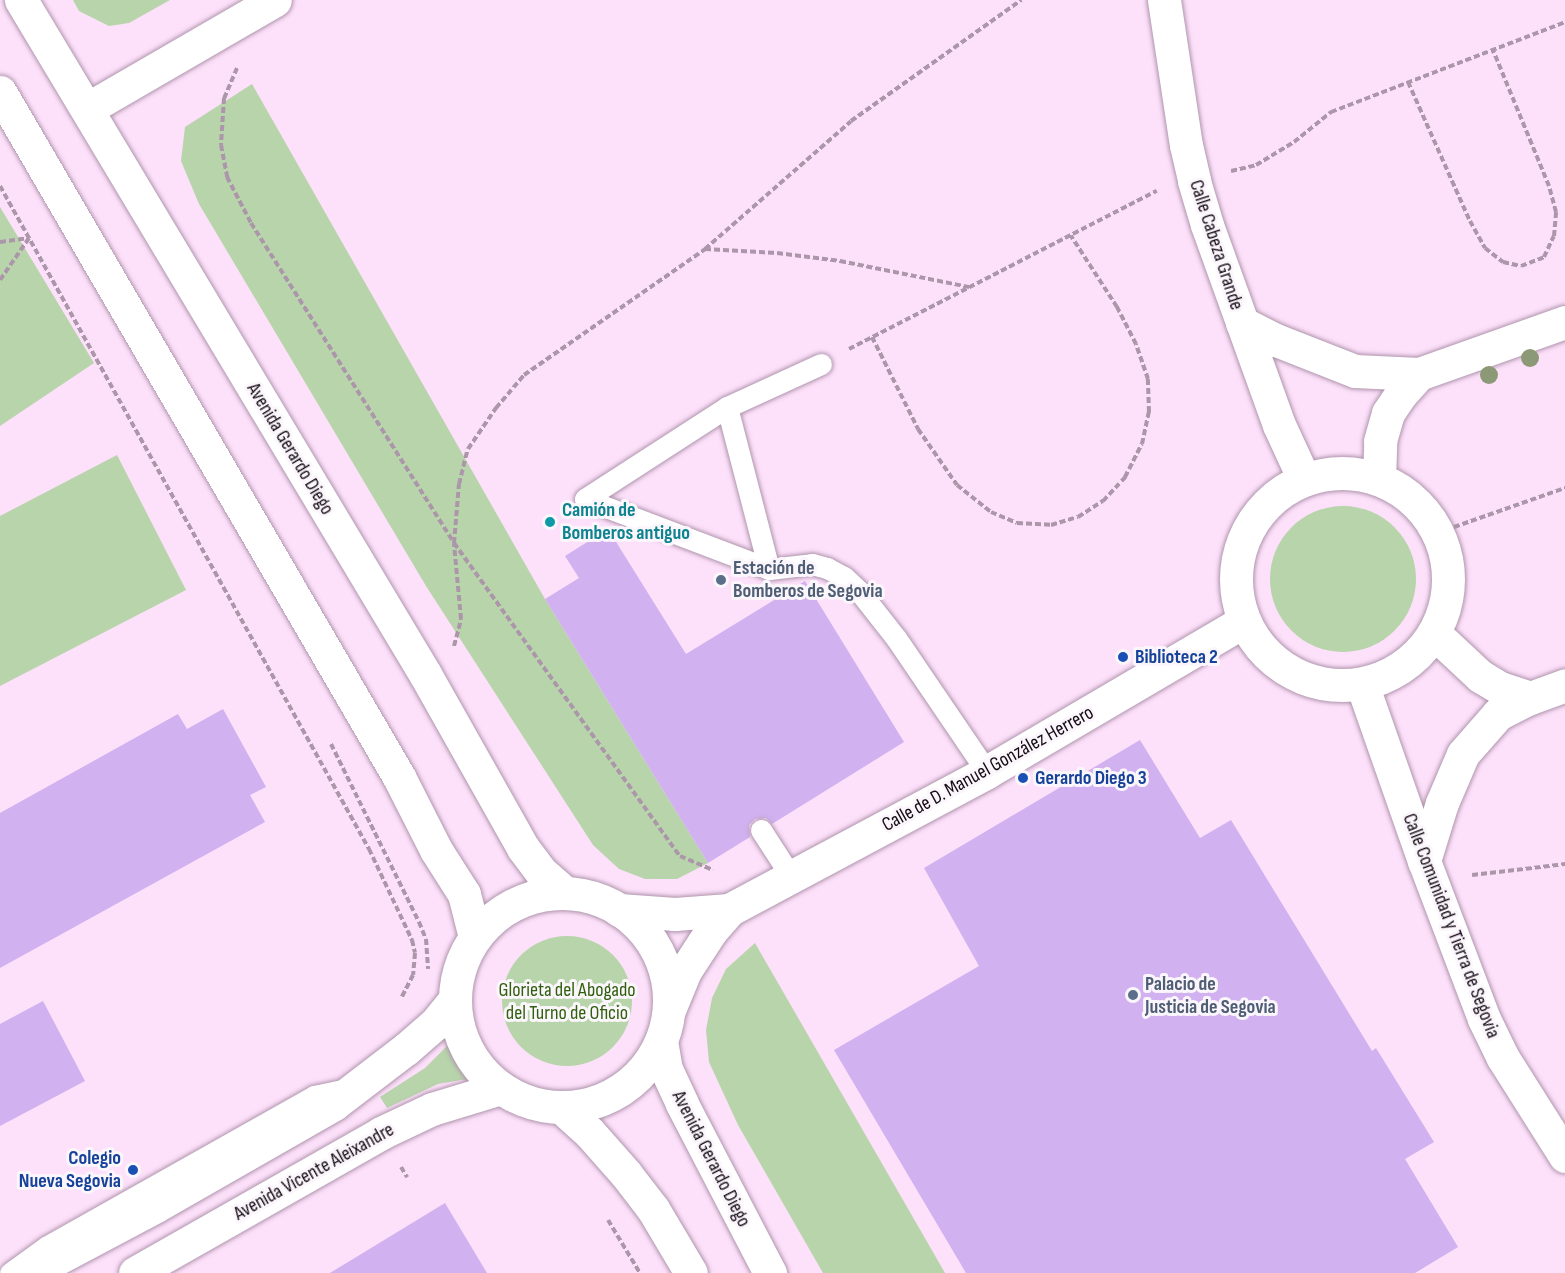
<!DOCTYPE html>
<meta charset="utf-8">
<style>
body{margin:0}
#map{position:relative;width:1565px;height:1273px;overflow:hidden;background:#fde0fa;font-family:"Sofia Sans Condensed",sans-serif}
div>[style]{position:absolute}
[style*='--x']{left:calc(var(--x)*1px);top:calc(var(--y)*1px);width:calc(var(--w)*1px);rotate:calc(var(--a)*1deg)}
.green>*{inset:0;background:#b8d4ab}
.round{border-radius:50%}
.building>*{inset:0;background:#d1b1ef}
.path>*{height:4px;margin-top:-2px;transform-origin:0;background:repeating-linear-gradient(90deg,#ac96aa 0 6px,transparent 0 9px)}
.roads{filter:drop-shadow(0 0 2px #af95ad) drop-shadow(0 0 2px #af95ad)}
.service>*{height:21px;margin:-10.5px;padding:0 10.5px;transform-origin:10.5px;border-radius:10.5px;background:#fff}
.minor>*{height:33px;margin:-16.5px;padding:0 16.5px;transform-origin:16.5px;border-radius:16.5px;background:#fff}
.minor>.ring{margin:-16.5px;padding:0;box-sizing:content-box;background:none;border:33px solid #fff;border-radius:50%}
.tertiary>*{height:33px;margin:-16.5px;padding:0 16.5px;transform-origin:16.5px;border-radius:16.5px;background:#fff}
.primary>*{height:33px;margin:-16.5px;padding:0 16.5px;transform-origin:16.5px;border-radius:16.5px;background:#fff}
.primary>.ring{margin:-16.5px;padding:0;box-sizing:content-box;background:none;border:33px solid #fff;border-radius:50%}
.trees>*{width:18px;height:18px;margin:-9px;border-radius:50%;background:#8c9977}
.dots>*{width:16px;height:16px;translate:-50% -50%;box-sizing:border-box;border:3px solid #fbf6fb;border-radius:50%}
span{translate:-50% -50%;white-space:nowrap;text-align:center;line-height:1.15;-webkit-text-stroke:6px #fbf6fb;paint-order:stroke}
.street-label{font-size:20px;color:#140b14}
.culture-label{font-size:20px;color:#0d838f;font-weight:700}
.left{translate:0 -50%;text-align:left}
.service-label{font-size:20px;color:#4e5e75;font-weight:700}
.transit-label{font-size:20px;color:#164399;font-weight:700}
.right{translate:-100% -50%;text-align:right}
.park-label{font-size:20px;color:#2f5f0c}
</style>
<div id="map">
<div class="green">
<i style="clip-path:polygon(73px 0,170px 0,129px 23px,109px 26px,79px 11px)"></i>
<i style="clip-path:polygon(252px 84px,545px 599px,708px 863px,677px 879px,645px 879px,619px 869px,593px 845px,426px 586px,199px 204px,181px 161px,185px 127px)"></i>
<i style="clip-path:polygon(0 207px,94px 363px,0 426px)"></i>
<i style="clip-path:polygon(117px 455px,186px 590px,0 686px,0 516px)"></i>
<i class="round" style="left:1270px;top:506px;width:146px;height:146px"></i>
<i class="round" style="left:502px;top:936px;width:130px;height:130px"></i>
<i style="clip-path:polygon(755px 943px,945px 1273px,823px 1273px,738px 1125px,709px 1062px,706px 1030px,712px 998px,726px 969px)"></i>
<i style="clip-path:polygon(453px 1040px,473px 1078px,438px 1084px,387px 1108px,380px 1097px,425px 1068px)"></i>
</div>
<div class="building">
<i style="clip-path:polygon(608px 529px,686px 654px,805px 581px,904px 742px,772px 824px,766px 818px,755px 819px,749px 825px,750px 837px,708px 863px,545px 599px,579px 578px,565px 556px)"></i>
<i style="clip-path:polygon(223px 709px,266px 787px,250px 795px,265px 822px,0 968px,0 813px,178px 714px,187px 729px)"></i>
<i style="clip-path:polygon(1140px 740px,1200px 838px,1231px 820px,1372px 1051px,1376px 1048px,1434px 1142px,1405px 1159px,1458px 1247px,1415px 1273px,966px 1273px,834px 1050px,979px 966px,924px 868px)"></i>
<i style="clip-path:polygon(43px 1001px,85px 1081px,0 1126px,0 1024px)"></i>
<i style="clip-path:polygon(445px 1203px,487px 1273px,330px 1273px)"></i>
</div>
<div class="path">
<i style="--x:237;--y:68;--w:33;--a:113"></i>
<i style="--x:224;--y:98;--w:47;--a:93.7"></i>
<i style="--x:221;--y:145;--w:33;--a:79"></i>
<i style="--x:227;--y:177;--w:52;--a:62.4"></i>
<i style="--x:251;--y:223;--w:379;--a:57.6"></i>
<i style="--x:454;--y:543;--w:386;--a:54.2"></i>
<i style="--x:680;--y:856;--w:36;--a:23"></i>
<i style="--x:1408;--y:82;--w:152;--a:66"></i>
<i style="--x:1470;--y:221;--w:31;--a:61"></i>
<i style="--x:1485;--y:248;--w:23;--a:38"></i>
<i style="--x:1503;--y:262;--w:18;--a:13"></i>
<i style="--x:1521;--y:266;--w:25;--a:-21"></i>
<i style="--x:1544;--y:257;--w:23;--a:-65"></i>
<i style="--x:1554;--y:236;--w:24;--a:-85"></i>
<i style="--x:1556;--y:212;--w:27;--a:-105"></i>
<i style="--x:1549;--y:186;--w:147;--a:-112.4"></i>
<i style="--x:1231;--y:171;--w:26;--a:-13"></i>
<i style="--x:1256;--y:165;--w:44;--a:-31.2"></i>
<i style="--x:1294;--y:142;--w:48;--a:-39"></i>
<i style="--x:1331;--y:112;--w:251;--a:-21"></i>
<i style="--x:0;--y:186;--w:759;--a:60.9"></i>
<i style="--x:369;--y:849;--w:101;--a:64.7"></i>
<i style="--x:412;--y:940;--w:13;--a:77"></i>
<i style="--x:415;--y:953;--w:22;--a:95"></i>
<i style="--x:413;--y:975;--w:25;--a:117"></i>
<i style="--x:0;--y:242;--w:29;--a:-8"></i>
<i style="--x:29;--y:238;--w:51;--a:124.6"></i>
<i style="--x:705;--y:249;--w:194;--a:-41.2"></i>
<i style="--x:851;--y:121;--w:209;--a:-35.4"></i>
<i style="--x:872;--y:337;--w:103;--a:63.4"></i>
<i style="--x:918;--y:429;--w:68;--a:55.1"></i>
<i style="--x:957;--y:485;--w:43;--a:38.5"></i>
<i style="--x:991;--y:512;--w:28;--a:23"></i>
<i style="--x:1017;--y:523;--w:34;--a:3"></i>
<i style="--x:1051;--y:525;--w:28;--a:-17"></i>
<i style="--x:1078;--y:517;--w:30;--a:-33"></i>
<i style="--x:1103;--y:501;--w:33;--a:-47"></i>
<i style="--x:1125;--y:477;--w:37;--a:-63"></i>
<i style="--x:1142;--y:444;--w:33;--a:-78"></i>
<i style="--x:1149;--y:412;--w:33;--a:-92"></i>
<i style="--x:1148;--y:379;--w:37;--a:-109"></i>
<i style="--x:1136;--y:344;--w:42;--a:-117.2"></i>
<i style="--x:1117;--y:307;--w:85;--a:-122.9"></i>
<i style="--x:849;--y:349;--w:346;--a:-27.2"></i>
<i style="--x:1437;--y:533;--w:136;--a:-19.4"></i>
<i style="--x:454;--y:646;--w:28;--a:-75"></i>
<i style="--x:461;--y:619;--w:76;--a:-95.3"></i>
<i style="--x:454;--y:543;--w:59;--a:-85.2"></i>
<i style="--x:459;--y:484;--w:36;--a:-76"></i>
<i style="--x:468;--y:449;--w:50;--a:-55.7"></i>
<i style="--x:496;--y:408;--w:43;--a:-49.7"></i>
<i style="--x:524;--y:375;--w:221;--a:-34.8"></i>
<i style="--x:705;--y:249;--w:72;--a:3.2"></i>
<i style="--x:777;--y:253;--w:64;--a:7.2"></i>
<i style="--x:840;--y:261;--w:132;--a:11.4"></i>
<i style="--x:331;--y:744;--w:199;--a:63.7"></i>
<i style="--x:419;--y:922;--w:18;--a:68"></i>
<i style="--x:426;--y:939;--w:30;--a:86"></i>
<i style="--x:1472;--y:875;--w:94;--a:-6.7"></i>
<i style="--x:401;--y:1167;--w:12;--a:59"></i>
<i style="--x:608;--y:1220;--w:62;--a:58.9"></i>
</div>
<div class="roads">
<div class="service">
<i style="--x:821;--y:364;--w:103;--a:155.4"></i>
<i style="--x:727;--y:407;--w:169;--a:147.1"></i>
<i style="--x:585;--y:499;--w:197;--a:20.8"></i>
<i style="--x:769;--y:569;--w:43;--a:-6.6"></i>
<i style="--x:812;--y:564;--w:16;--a:15"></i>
<i style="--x:827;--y:568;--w:19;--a:28"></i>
<i style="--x:844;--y:577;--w:21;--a:43"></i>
<i style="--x:859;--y:591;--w:60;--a:51.8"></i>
<i style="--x:896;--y:638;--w:162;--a:55.8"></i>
<i style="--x:727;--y:407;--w:167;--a:75.5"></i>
<i style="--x:761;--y:830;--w:57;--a:57.1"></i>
<i style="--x:10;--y:1273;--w:44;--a:-35.8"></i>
<i style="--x:46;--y:1247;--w:308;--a:-29.4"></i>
<i style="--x:314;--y:1096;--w:29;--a:-12"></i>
</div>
<div class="minor">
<i style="--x:1164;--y:0;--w:147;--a:81.4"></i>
<i style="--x:1186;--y:145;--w:37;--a:77"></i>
<i style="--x:1194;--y:181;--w:46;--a:73.5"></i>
<i style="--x:1207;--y:225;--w:213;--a:70.2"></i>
<i style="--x:1279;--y:425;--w:60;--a:65.2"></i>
<i style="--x:87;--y:109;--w:217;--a:-30.1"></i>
<i style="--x:1242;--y:323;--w:38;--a:27"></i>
<i style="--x:1276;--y:340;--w:85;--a:21.4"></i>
<i style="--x:1355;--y:371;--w:64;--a:2.7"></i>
<i style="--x:1419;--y:374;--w:155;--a:-19.6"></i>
<i class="ring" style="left:1236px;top:473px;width:179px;height:179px"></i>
<i style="--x:1379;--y:479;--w:38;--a:-88"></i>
<i style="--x:1380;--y:441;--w:29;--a:-74"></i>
<i style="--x:1388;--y:413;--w:22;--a:-56"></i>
<i style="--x:1400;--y:395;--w:28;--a:-48"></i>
<i style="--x:1434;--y:633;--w:63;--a:43.1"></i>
<i style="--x:1480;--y:676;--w:23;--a:31"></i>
<i style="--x:1500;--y:688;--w:32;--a:18"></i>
<i style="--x:1362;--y:684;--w:188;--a:70.7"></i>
<i style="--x:1424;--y:861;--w:169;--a:69.2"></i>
<i style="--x:1484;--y:1019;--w:43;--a:64"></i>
<i style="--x:1503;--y:1058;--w:116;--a:57.7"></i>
<i style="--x:1424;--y:861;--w:61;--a:-72.8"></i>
<i style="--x:1442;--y:803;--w:53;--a:-66.8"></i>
<i style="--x:1463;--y:754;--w:53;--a:-48.8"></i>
<i style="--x:1498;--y:714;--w:36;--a:-27"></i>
<i style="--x:1530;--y:698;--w:37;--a:-20"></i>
<i style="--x:729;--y:910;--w:293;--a:-28.1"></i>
<i style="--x:987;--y:772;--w:298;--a:-30.4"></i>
</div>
<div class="tertiary">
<i style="--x:30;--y:1273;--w:143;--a:-28"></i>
<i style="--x:156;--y:1206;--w:205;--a:-29.8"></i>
<i style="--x:334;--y:1104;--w:91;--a:-37.4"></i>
<i style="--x:406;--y:1049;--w:38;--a:-41"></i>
<i style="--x:435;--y:1024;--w:32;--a:-51"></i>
<i style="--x:135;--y:1273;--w:283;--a:-29.6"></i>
<i style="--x:381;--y:1133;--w:56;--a:-25.2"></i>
<i style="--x:432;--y:1109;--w:72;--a:-16.9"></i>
</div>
<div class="primary">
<i style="--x:21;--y:0;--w:786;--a:59.06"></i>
<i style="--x:425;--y:674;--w:200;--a:60.6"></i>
<i style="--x:523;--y:848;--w:30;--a:53"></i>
<i style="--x:541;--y:872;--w:32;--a:41"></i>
<i style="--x:0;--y:92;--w:793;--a:59.78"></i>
<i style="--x:399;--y:777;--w:82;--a:63.1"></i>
<i style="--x:436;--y:850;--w:52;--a:57.5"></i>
<i style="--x:464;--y:894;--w:44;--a:75.7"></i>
<i class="ring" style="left:455px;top:893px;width:181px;height:181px"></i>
<i style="--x:619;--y:910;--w:56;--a:4.1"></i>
<i style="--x:675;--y:914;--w:54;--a:-4.2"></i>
<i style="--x:669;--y:1010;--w:42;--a:-67.7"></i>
<i style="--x:685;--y:971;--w:48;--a:-57"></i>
<i style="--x:711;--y:931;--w:28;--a:-49"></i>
<i style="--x:661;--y:1041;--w:28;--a:80"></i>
<i style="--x:666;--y:1069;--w:38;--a:65"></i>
<i style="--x:682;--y:1104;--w:191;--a:62.5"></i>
<i style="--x:561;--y:1107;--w:38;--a:42"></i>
<i style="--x:589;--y:1132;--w:56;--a:48.6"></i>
<i style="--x:626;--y:1174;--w:44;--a:52.4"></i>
<i style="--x:653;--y:1209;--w:74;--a:59.3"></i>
</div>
</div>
<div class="trees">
<i style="left:1530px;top:358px"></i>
<i style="left:1489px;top:375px"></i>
</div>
<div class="dots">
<i style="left:550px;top:522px;background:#0f9aa8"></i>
<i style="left:721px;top:580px;background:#5c6f8a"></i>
<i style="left:1123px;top:657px;background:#1a4fb4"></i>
<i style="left:1023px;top:778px;background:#1a4fb4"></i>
<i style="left:1133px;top:995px;background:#5c6f8a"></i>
<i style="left:133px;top:1170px;background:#1a4fb4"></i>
</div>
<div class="street-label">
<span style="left:1216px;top:245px;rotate:72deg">Calle Cabeza Grande</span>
<span style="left:290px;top:449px;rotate:59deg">Avenida Gerardo Diego</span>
<span style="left:988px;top:769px;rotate:-29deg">Calle de D. Manuel González Herrero</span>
<span style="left:1451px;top:926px;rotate:69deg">Calle Comunidad y Tierra de Segovia</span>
<span style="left:711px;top:1159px;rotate:63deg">Avenida Gerardo Diego</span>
<span style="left:314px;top:1172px;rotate:-29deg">Avenida Vicente Aleixandre</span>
</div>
<div class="culture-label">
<span class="left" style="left:562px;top:522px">Camión de<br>Bomberos antiguo</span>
</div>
<div class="service-label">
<span class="left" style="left:733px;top:580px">Estación de<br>Bomberos de Segovia</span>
<span class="left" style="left:1145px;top:996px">Palacio de<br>Justicia de Segovia</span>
</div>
<div class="transit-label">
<span class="left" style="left:1135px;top:657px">Biblioteca 2</span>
<span class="left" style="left:1035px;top:778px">Gerardo Diego 3</span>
<span class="right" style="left:121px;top:1170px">Colegio<br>Nueva Segovia</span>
</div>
<div class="park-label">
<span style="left:567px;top:1002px">Glorieta del Abogado<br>del Turno de Oficio</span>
</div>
</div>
